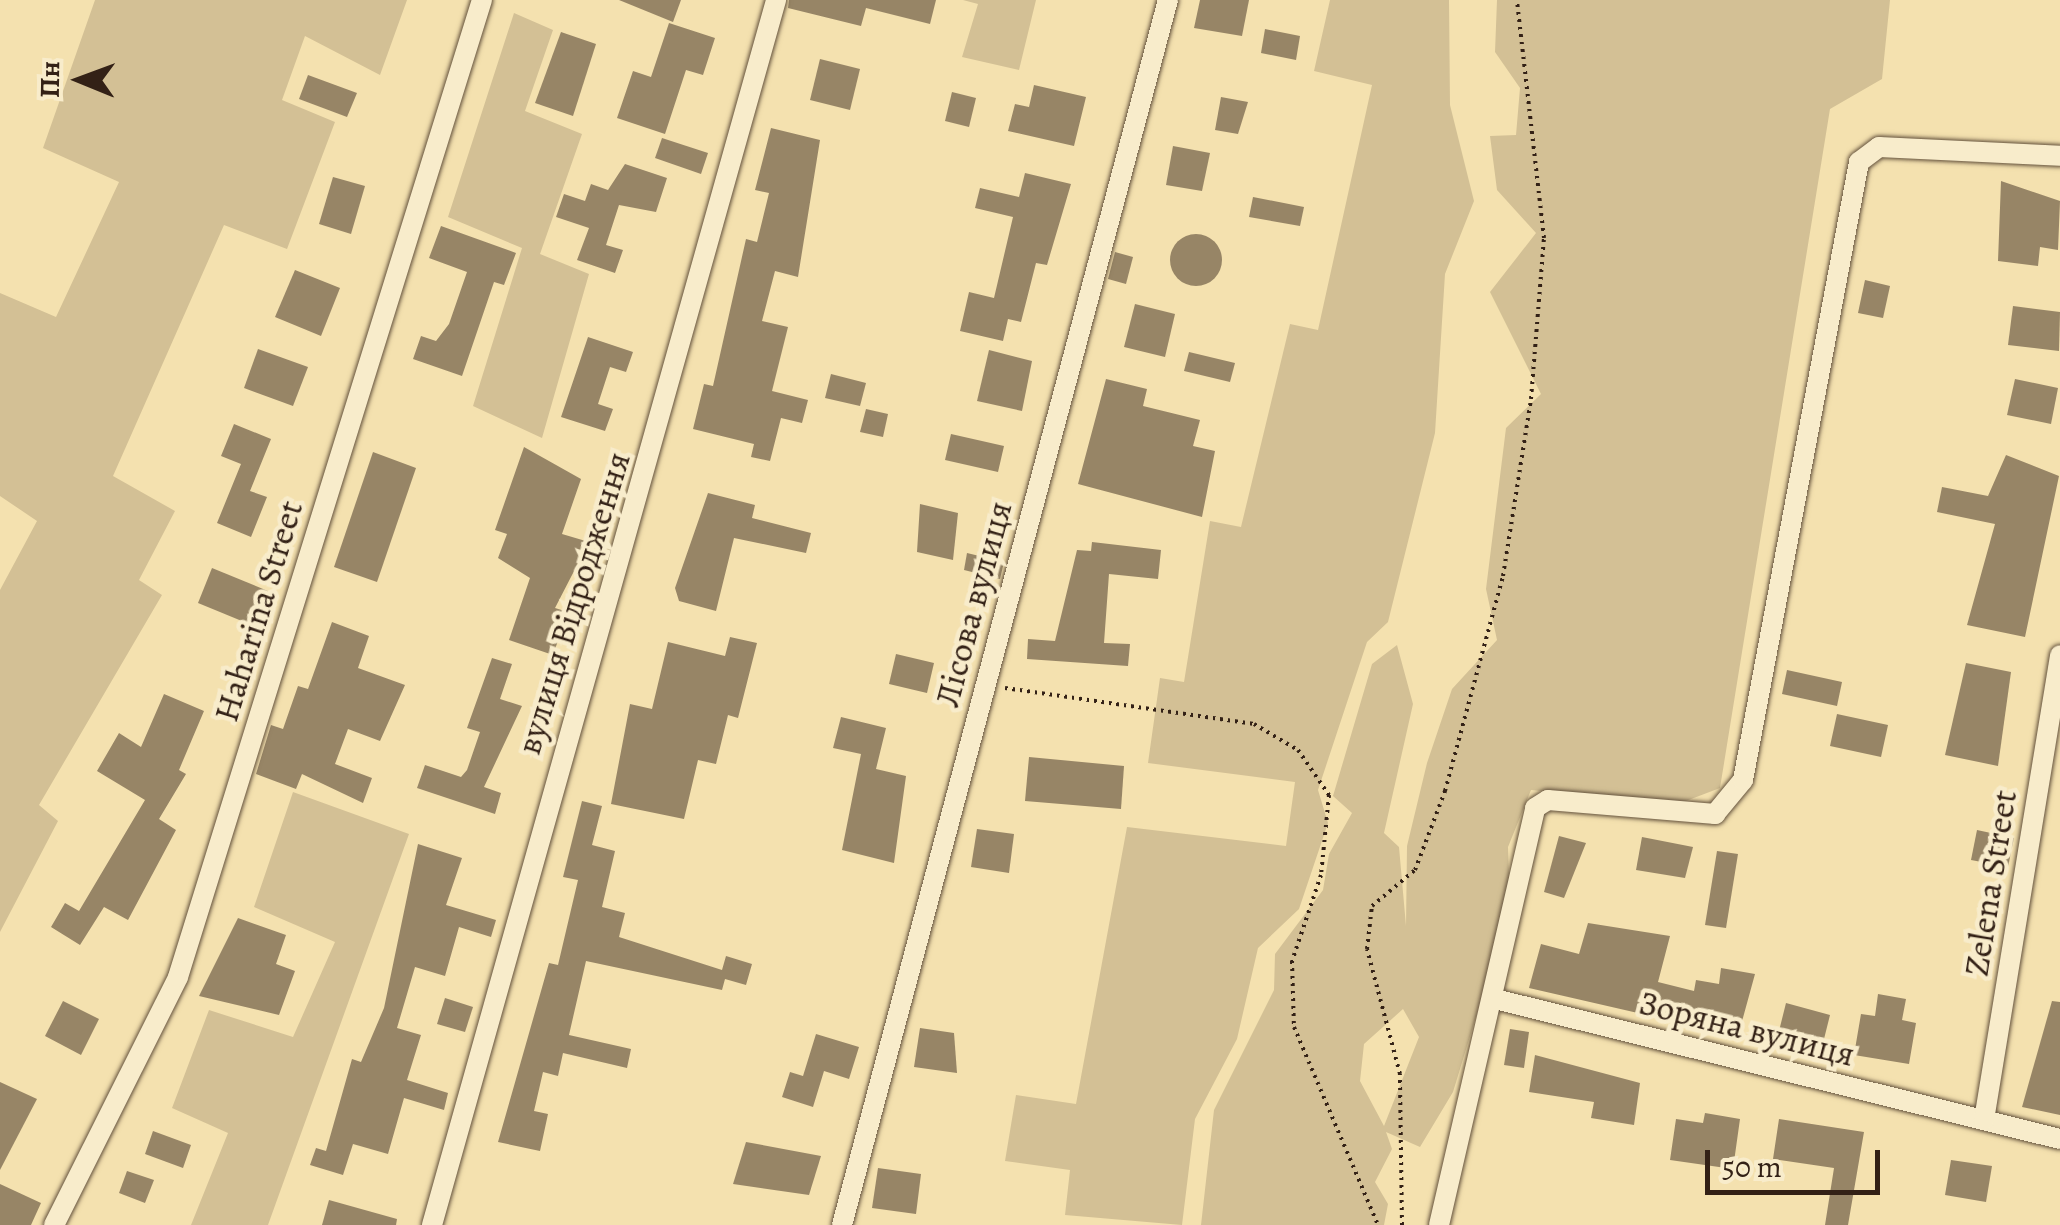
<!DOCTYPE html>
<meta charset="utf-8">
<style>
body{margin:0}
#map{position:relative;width:2060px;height:1225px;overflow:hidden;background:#f4e1af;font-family:Alegreya,serif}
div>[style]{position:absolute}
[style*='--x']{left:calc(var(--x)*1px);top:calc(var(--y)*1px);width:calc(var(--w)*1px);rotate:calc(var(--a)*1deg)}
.green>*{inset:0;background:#d3c095}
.building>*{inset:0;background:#978566}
.round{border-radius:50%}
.path>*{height:4px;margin-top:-2px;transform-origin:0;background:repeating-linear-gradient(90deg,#332116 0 2.5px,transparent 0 7.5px)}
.roads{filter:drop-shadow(0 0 2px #63513c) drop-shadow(0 0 2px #63513c)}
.minor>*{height:20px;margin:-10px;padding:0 10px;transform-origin:10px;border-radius:10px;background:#f8eccb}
span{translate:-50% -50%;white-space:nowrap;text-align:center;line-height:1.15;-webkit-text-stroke:9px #f8eccb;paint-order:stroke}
.street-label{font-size:35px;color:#332116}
.north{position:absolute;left:30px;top:30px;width:100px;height:100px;-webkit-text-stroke:8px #f8eccb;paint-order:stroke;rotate:271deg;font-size:28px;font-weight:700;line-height:40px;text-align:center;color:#332116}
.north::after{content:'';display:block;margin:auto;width:35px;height:45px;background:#332116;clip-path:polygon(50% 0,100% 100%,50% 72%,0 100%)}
.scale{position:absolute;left:1705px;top:1150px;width:175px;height:45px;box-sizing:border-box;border:5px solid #332116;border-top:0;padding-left:12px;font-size:30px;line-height:35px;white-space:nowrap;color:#332116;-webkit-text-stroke:8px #f8eccb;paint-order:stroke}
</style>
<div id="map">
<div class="green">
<i style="clip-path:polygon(95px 0,407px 0,380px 75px,305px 36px,282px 100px,335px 122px,287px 249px,224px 225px,113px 476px,175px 511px,139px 580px,162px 595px,39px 805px,58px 821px,0 932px,0 590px,37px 521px,0 496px,0 293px,56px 317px,119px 182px,43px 148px)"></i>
<i style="clip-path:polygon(963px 0,1036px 0,1019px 70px,962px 57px,978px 4px)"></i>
<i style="clip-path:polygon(1330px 0,1449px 0,1450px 105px,1474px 201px,1445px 274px,1435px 433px,1388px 622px,1367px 642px,1318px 790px,1328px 823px,1299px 909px,1258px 948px,1237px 1039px,1195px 1119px,1182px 1225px,1065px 1215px,1070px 1170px,1005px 1161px,1016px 1095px,1076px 1104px,1127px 827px,1286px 846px,1295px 782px,1148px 763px,1160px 678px,1184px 682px,1210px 521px,1241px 527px,1290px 324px,1318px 330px,1372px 85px,1314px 71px)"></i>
<i style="clip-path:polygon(evenodd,1497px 0,1890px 0,1882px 79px,1830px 109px,1720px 788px,1678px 804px,1531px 790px,1508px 847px,1510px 905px,1453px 1092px,1420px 1147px,1386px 1132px,1392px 1149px,1375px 1182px,1388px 1204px,1384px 1225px,1201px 1225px,1214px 1110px,1274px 990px,1275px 954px,1323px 890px,1329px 854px,1352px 813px,1333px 796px,1372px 664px,1397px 645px,1413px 704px,1384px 833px,1399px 847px,1406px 926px,1407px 846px,1427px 763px,1452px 689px,1497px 640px,1486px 589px,1506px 428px,1541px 394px,1490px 292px,1536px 233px,1497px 190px,1490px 136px,1516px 135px,1520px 88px,1495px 52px,1497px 0,1403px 1009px,1419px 1037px,1384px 1126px,1360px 1081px,1364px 1044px,1403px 1009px)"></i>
<i style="clip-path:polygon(514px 13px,553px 30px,525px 111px,582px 134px,540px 254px,589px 274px,542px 438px,473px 406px,522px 248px,448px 217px)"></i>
<i style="clip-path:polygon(293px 792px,409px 834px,268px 1225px,191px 1225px,228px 1133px,172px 1108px,209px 1010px,293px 1037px,335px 942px,254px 907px)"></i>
</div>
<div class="building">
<i style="clip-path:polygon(619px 0,681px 0,673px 22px)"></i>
<i style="clip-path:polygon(789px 0,936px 0,930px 24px,866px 8px,861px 26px,788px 8px)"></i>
<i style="clip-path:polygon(1200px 0,1249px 0,1242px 36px,1194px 28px)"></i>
<i style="clip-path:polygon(669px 23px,715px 38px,703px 75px,686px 70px,665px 134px,617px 118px,633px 71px,651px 77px)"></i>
<i style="clip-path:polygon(1265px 29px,1300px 36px,1296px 60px,1261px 53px)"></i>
<i style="clip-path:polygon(561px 32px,596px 44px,573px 116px,535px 103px)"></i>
<i style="clip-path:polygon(820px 59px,860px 69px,850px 110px,810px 100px)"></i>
<i style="clip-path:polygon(308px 75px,357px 93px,347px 117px,299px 99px)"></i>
<i style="clip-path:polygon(1034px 85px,1086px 97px,1074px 146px,1008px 131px,1015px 104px,1029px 107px)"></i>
<i style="clip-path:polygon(952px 92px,976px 98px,969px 127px,945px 121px)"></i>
<i style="clip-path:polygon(1221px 97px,1248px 102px,1238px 134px,1215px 130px)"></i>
<i style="clip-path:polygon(771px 128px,820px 140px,798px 277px,775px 271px,762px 321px,788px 327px,772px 391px,808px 400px,802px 423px,781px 418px,770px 461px,751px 457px,754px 444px,693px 429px,704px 384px,713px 386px,746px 239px,757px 242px,769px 193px,755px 190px)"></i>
<i style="clip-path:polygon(662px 138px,708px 153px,701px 174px,655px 158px)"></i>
<i style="clip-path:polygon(1173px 146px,1210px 153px,1202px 191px,1166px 185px)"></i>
<i style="clip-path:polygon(625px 164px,667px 178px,656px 212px,619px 205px,606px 245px,623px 250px,615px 273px,577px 260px,589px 228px,556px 217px,564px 194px,585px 201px,591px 184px,608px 190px)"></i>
<i style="clip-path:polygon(1025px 173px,1071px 184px,1047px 265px,1036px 263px,1021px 322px,1008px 319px,1003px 341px,960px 331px,969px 292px,994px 298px,1013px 217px,975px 208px,980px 188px,1019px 197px)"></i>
<i style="clip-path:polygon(333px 177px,365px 186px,351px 234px,319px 224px)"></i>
<i style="clip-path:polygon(2001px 181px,2060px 201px,2058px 250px,2040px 247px,2038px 266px,1998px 261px)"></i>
<i style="clip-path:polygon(1253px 197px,1304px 207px,1300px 226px,1249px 217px)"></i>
<i style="clip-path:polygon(441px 226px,516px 253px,504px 285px,494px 282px,462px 376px,413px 359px,421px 336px,436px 341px,449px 324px,467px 272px,429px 258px)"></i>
<i class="round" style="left:1170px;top:234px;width:52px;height:52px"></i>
<i style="clip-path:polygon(1115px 252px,1133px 257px,1126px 284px,1108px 279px)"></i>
<i style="clip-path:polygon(295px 270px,340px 288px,321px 336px,275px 317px)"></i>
<i style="clip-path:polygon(1865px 280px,1890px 286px,1883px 318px,1858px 313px)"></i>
<i style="clip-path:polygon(1135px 304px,1175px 314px,1165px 357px,1124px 347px)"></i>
<i style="clip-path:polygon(2013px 306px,2060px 312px,2059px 351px,2008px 345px)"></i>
<i style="clip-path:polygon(588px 337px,633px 352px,626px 372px,610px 367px,598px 404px,613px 409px,605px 431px,561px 417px)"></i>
<i style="clip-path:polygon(258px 349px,308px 367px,293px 406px,244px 388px)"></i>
<i style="clip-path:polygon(989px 350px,1032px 361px,1022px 411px,977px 401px)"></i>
<i style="clip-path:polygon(1189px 352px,1235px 363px,1230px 382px,1184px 371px)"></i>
<i style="clip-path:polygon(831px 374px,866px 383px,860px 406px,825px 398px)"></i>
<i style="clip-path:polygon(1106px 379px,1147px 389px,1143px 406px,1200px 420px,1193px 446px,1215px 451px,1202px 517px,1078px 484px)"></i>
<i style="clip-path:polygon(2015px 379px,2058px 388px,2051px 424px,2007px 415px)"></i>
<i style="clip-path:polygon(866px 409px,888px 414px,883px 437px,860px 432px)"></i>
<i style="clip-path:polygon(234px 424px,271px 439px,250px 491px,267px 497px,251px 537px,217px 523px,241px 464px,221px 456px)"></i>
<i style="clip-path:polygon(951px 434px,1004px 446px,998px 472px,945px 460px)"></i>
<i style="clip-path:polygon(524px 447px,581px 479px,562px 534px,589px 542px,555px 608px,568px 612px,553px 655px,509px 640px,530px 578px,498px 558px,507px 534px,495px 530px)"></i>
<i style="clip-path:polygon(373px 452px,416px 468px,377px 582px,334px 567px)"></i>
<i style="clip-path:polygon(2006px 455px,2059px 476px,2025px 637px,1967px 625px,1995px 524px,1937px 512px,1942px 487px,1988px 496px)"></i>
<i style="clip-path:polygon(708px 493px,755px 505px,752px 518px,811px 533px,806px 553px,734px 538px,716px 611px,679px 601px,675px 588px)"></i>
<i style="clip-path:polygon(920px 504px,958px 513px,953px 560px,917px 552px)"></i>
<i style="clip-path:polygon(1092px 542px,1161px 550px,1158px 579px,1109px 574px,1104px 643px,1130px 644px,1128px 666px,1027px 659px,1028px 639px,1055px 641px,1077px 550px,1091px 551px)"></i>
<i style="clip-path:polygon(967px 553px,1004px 562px,1000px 579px,964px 570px)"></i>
<i style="clip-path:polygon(212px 568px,268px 591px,254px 626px,198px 603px)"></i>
<i style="clip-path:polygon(332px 622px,369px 636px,358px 668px,405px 685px,380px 741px,348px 729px,335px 764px,372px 778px,363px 803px,302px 774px,296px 789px,256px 774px,271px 725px,283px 729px,298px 686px,308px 689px)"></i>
<i style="clip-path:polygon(730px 637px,757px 643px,738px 718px,728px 715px,716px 764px,698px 760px,684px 819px,611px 804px,630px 704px,652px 709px,668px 642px,725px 656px)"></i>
<i style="clip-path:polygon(896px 654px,934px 663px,927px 693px,889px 684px)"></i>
<i style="clip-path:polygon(492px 658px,512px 664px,500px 699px,522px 706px,484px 787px,501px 793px,495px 814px,417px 788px,425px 765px,461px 777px,467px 770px,480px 732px,467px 728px)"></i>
<i style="clip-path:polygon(1966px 663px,2011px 672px,1998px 766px,1945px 755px)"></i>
<i style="clip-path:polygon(1787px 670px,1842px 682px,1837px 706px,1782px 694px)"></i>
<i style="clip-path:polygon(164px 694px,204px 711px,179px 770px,186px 774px,159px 819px,176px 830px,128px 920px,104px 907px,80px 945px,51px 927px,65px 903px,79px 911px,145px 800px,97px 771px,119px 733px,141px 747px)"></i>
<i style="clip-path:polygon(1837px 714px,1888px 725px,1881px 757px,1830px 746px)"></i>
<i style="clip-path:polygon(841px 717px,886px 728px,876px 769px,906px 776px,894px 863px,842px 850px,861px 754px,833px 748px)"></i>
<i style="clip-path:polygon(1029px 757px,1124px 766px,1121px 809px,1025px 801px)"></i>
<i style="clip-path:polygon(582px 801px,602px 806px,592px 845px,615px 851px,602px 907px,625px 913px,619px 937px,722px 970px,726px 956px,752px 964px,746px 985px,725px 979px,722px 990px,586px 961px,569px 1035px,631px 1049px,627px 1068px,563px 1053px,558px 1076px,543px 1072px,534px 1111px,548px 1114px,540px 1151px,498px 1142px,549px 963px,558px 965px,578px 880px,563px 877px)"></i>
<i style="clip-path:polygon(977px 829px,1014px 834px,1009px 873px,971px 867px)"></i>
<i style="clip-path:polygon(1977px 830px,2014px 838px,2008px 867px,1971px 860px)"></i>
<i style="clip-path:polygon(1559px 836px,1586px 843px,1564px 898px,1544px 892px)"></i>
<i style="clip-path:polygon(1642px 837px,1693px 847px,1685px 878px,1636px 870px)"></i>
<i style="clip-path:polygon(418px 844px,462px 858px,446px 905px,496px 920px,491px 937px,459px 927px,445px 976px,415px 967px,397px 1028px,421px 1035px,407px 1080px,448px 1093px,444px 1110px,404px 1098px,388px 1154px,353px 1144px,343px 1175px,310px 1165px,316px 1148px,326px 1151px,352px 1059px,361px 1062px,384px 1008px)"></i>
<i style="clip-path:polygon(1717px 851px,1738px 854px,1726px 928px,1705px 925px)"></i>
<i style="clip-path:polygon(238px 918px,286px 935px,276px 964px,295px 971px,279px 1015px,199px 996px)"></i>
<i style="clip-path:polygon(1588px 923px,1670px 936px,1658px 982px,1694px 991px,1696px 980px,1719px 984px,1721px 968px,1755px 974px,1738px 1036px,1529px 988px,1541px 944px,1579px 954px)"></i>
<i style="clip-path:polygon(1878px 994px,1906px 999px,1902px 1020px,1916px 1023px,1909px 1064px,1854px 1055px,1861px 1014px,1875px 1016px)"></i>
<i style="clip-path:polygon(445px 998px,473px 1007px,465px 1032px,437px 1024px)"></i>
<i style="clip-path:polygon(63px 1001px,99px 1019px,81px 1055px,45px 1036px)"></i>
<i style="clip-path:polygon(2052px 1001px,2060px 1002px,2060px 1115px,2022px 1107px)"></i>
<i style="clip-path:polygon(1786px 1003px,1830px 1015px,1822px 1047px,1778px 1035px)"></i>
<i style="clip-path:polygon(920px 1028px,954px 1033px,957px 1073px,914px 1067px)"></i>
<i style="clip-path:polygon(1510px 1029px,1529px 1032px,1524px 1068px,1504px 1065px)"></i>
<i style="clip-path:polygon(816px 1034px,859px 1047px,849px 1079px,824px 1071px,813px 1107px,782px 1097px,790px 1072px,803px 1076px)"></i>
<i style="clip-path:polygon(1535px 1055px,1640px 1083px,1634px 1125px,1591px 1118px,1594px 1102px,1529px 1092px)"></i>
<i style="clip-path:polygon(0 1082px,37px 1099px,0 1170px)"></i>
<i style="clip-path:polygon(1705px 1113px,1740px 1119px,1733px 1169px,1670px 1160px,1676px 1119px,1703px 1123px)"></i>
<i style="clip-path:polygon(1779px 1119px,1864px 1132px,1848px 1225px,1825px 1225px,1834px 1168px,1773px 1159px)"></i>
<i style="clip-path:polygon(153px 1131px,191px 1145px,183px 1168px,145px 1154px)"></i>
<i style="clip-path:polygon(746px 1142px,821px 1156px,809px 1195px,733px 1184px)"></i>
<i style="clip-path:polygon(1951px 1160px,1992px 1166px,1986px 1202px,1945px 1195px)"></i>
<i style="clip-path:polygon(878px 1168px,921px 1174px,916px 1214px,872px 1208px)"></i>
<i style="clip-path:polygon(127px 1171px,154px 1180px,145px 1203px,119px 1193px)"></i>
<i style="clip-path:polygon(0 1184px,41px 1203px,31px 1225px,0 1225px)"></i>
<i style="clip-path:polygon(329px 1200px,397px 1219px,396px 1225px,322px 1225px)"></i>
</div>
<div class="path">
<i style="--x:1005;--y:688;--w:252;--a:8.2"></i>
<i style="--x:1254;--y:724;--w:51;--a:30.6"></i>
<i style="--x:1298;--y:750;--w:55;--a:55.4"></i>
<i style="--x:1329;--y:795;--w:80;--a:95.7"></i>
<i style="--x:1321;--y:875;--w:91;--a:108.6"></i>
<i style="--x:1292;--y:961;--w:66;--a:88.3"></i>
<i style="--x:1294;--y:1027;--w:215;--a:67"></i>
<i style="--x:1402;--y:1225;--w:151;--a:-90.8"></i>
<i style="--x:1400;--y:1074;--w:129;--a:-104.8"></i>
<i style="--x:1367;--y:949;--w:43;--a:-83.4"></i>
<i style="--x:1372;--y:906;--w:56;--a:-39.9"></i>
<i style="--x:1415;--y:870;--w:85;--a:-69.2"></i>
<i style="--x:1445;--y:791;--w:223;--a:-74.9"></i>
<i style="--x:1503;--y:576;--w:179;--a:-81"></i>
<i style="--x:1531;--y:399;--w:162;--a:-85.4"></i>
<i style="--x:1544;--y:238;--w:240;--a:-96.5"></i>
</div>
<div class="roads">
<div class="minor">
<i style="--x:1495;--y:999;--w:582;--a:13.92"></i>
<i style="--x:1984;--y:1120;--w:471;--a:-80.7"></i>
<i style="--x:54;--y:1225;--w:277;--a:-63.4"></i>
<i style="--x:178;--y:977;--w:1023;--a:-72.72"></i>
<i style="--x:432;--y:1225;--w:1272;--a:-74.31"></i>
<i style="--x:842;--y:1225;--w:1268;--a:-75.1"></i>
<i style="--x:1439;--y:1225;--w:428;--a:-77"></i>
<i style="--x:1535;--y:808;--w:15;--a:-32"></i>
<i style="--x:1548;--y:800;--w:168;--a:4.8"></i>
<i style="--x:1715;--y:814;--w:44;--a:-50.5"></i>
<i style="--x:1743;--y:780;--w:629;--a:-79.37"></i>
<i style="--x:1859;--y:162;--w:25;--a:-37"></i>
<i style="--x:1879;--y:147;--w:181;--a:2.8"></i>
</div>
</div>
<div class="street-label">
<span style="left:573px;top:603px;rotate:-73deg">вулиця Відродження</span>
<span style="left:973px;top:604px;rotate:-75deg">Лісова вулиця</span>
<span style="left:258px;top:611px;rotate:-73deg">Haharina Street</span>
<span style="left:1990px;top:883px;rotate:-81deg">Zelena Street</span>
<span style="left:1747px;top:1028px;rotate:14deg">Зоряна вулиця</span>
</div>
<div class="north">Пн</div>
<div class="scale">50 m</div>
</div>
